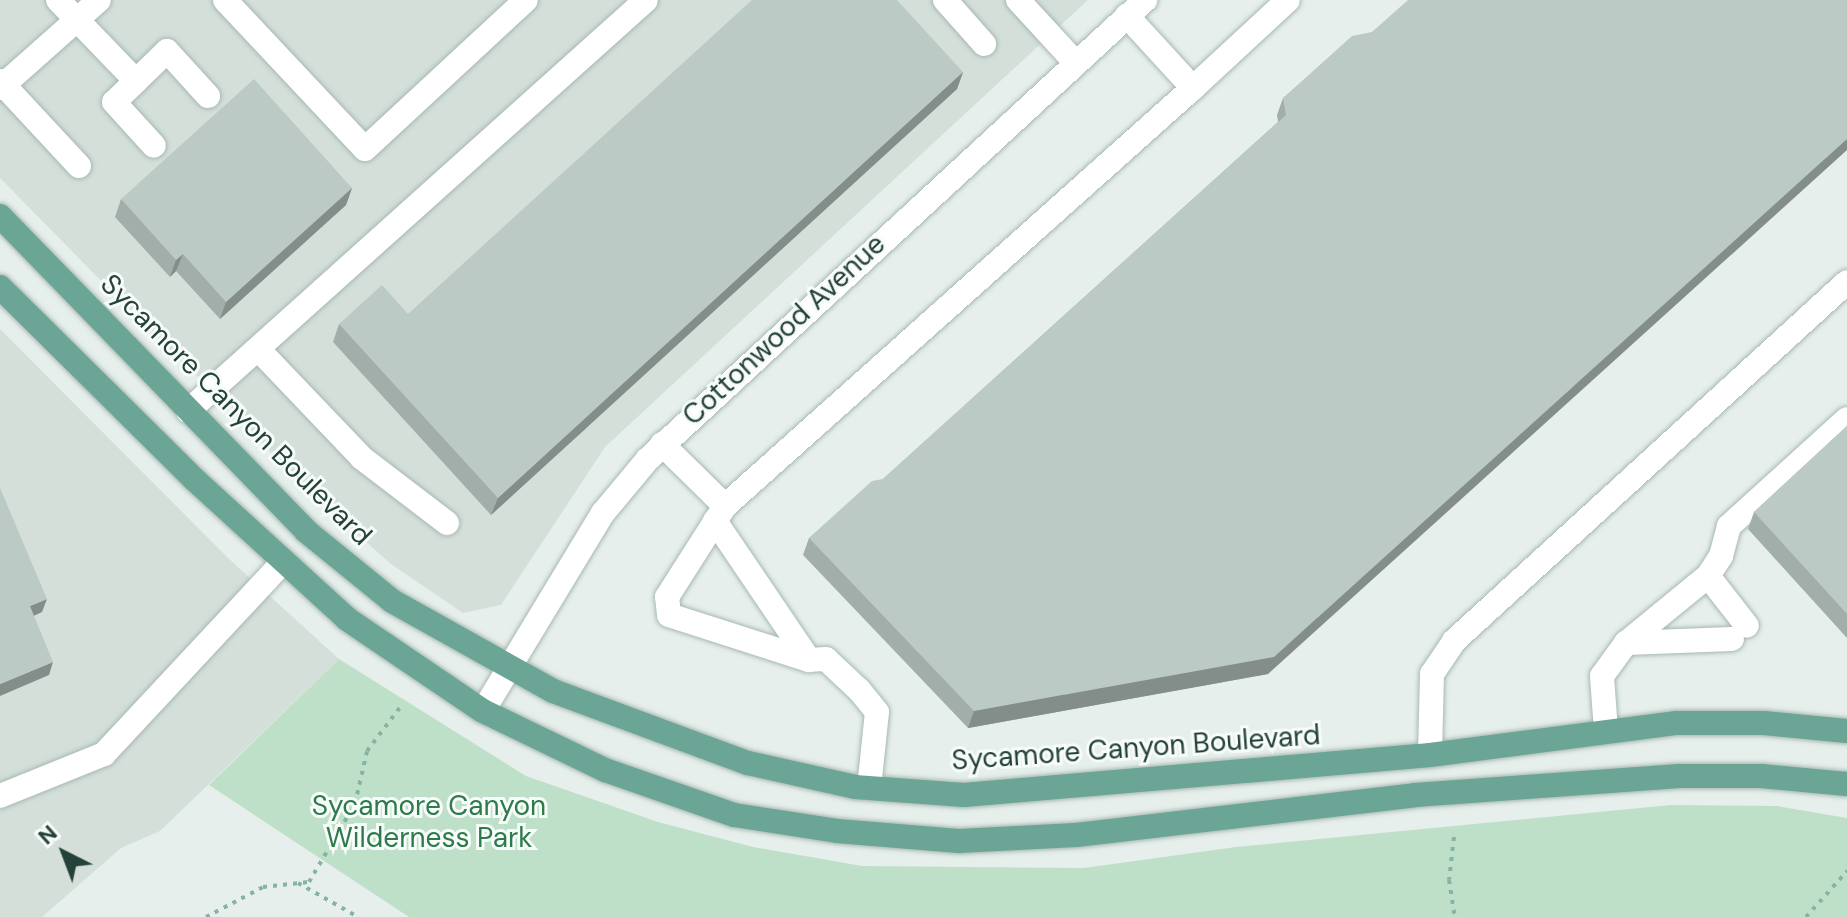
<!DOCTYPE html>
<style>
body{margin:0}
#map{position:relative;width:1847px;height:917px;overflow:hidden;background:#e6efeb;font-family:"DM Sans",sans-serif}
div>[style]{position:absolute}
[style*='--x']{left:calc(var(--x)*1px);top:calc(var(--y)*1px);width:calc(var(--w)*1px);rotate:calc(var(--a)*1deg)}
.built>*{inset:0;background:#d4dfda}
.green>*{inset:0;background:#bfe0c8}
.path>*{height:4px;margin-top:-2px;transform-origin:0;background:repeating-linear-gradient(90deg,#86b3a5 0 4px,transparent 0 10px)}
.roads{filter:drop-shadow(0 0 2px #a8b8b2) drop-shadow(0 0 2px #a8b8b2)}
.minor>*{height:24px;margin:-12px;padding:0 12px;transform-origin:12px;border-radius:12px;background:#fff}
.major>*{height:24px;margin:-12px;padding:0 12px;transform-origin:12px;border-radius:12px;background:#6aa596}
.wall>*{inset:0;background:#a1aea9}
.shaded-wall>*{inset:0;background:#838d89}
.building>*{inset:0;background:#bbcac4}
span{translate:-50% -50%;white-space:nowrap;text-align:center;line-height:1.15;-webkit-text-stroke:6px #f7fbf9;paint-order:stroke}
.street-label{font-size:28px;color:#24423a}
.park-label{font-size:28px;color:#2d7a4b}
.north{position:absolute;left:24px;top:813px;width:80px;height:80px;-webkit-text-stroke:6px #f7fbf9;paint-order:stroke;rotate:318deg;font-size:22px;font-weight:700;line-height:32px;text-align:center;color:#24423a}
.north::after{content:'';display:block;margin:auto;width:28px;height:36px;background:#24423a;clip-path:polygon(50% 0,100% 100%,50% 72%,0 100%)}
</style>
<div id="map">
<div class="built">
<i style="clip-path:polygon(0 0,1088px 0,605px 447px,501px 605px,463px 613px,391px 564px,304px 487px,233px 413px,231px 403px,185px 366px,0 178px)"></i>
<i style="clip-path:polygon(0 329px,228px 558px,339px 659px,160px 831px,121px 848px,42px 917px,0 917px)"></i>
</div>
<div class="green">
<i style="clip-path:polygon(339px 659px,526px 776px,658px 822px,753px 847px,862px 866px,1084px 868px,1236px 847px,1671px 805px,1777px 806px,1847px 818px,1847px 917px,409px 917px,209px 785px)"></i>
</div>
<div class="path">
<i style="--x:1454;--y:837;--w:43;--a:96.6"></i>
<i style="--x:1449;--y:880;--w:37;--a:81"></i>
<i style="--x:298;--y:883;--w:69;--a:29.5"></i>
<i style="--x:206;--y:917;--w:64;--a:-27.8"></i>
<i style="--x:263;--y:887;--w:46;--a:-6.2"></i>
<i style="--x:309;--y:882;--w:91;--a:-59.5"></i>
<i style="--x:355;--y:804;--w:54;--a:-77.2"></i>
<i style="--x:367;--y:751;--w:56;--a:-52.9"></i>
<i style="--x:1806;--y:917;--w:62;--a:-48.3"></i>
</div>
<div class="roads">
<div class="minor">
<i style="--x:58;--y:0;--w:112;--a:46.1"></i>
<i style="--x:136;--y:81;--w:43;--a:-44.1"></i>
<i style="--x:167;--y:51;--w:61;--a:47.7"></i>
<i style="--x:225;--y:0;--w:204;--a:46.8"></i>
<i style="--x:365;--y:149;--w:219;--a:-42.8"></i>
<i style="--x:945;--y:0;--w:59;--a:48.4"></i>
<i style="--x:1018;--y:0;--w:86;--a:47.4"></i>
<i style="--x:0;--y:81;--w:116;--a:47.1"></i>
<i style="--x:136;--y:81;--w:30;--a:136"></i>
<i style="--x:114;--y:102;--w:59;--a:47.7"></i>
<i style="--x:0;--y:88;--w:132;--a:-41.6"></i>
<i style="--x:1193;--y:88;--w:129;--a:-42.8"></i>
<i style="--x:258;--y:349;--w:151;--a:46.3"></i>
<i style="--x:362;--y:458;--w:107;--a:37.4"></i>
<i style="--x:188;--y:411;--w:615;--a:-41.9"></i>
<i style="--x:662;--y:444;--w:88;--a:44.5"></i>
<i style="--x:715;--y:521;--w:168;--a:55.9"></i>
<i style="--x:1708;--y:576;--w:63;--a:52"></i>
<i style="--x:1626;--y:643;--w:106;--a:-2.2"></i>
<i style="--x:483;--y:711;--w:232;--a:-58.8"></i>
<i style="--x:603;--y:513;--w:70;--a:-50.2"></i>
<i style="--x:648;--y:459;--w:677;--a:-42.72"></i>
<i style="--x:1606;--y:731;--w:55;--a:-94.2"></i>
<i style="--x:1602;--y:676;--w:41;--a:-54"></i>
<i style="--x:1626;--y:643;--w:106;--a:-39.3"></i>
<i style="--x:1708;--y:576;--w:24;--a:-57"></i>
<i style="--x:1721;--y:556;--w:31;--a:-75"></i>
<i style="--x:1729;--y:526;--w:159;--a:-42.2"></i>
<i style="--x:1430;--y:755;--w:81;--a:-88.6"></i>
<i style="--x:1432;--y:674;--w:40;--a:-56"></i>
<i style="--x:1454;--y:641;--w:532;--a:-42.41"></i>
<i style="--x:869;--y:788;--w:76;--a:-84"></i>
<i style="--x:877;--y:712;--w:28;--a:-129"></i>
<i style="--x:859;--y:690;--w:45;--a:-136.8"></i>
<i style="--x:826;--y:659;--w:17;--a:177"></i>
<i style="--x:809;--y:660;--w:147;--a:-162.2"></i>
<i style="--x:669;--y:615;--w:18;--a:-96"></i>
<i style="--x:667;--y:597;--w:108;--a:-57.5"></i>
<i style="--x:725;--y:506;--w:627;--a:-41.77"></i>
<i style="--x:1193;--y:88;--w:98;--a:-132.5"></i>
<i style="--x:0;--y:796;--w:112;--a:-22"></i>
<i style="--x:104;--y:754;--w:262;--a:-47"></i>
</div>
<div class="major">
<i style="--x:0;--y:216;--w:439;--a:45.8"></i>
<i style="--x:306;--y:531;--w:111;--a:39.1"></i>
<i style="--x:392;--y:601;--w:184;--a:29.2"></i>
<i style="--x:553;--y:691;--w:208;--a:20.3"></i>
<i style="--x:748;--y:763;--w:110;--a:12.6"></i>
<i style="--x:855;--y:787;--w:109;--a:4.2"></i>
<i style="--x:964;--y:795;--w:468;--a:-4.9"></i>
<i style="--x:1430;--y:755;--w:249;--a:-7.4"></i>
<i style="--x:1677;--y:723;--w:87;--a:0"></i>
<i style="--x:1764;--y:723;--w:83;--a:5.5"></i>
<i style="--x:0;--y:287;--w:274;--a:44.7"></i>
<i style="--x:195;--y:480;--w:206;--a:42.4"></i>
<i style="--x:347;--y:619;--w:164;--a:34.1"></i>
<i style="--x:483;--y:711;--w:136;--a:25.8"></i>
<i style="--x:605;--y:770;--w:137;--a:19.2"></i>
<i style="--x:734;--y:815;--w:104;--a:8.8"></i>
<i style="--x:837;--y:831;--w:122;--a:4.7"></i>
<i style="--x:959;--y:841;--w:117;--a:-2.9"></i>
<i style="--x:1076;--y:835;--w:341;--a:-6.7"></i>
<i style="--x:1415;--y:795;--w:265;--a:-4.1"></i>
<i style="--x:1679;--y:776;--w:82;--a:0"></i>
<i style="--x:1761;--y:776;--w:86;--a:5.3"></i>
</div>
</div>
<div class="wall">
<i style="clip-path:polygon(1372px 32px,1268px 674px,968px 728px,803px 555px,809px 538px,883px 479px,1278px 122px,1277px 115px,1283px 98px)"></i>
<i style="clip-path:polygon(963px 72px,957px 89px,491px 515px,333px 342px,339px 324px,408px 314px)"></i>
<i style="clip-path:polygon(352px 188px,346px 205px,220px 319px,176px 271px,170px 277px,115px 217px,121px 199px)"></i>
<i style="clip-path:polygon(1847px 426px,1847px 638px,1748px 529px,1754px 512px)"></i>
</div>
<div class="shaded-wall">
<i style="clip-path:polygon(963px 72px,957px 89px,491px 515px,498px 498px)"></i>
<i style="clip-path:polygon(1847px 139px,1847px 150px,1268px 674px,968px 728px,974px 711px)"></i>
<i style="clip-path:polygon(352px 188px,346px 205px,220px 319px,226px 302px)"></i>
<i style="clip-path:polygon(183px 254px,176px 271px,170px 277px,176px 260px)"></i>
<i style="clip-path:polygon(47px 599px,42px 612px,25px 620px,30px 606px)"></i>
<i style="clip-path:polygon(53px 662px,49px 675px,0 696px,0 684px)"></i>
</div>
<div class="building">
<i style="clip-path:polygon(752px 0,897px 0,963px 72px,498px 498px,339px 324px,382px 285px,408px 314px)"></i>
<i style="clip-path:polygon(1408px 0,1847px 0,1847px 139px,1274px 657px,974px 711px,809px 538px,872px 481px,883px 479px,1286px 115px,1283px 98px,1352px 36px,1372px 32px)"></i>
<i style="clip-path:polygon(254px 79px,352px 188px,226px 302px,183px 254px,176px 260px,121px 199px)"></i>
<i style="clip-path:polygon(1847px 426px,1847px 614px,1754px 512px)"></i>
<i style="clip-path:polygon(0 488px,47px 599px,30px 606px,53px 662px,0 684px)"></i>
</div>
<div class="street-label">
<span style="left:784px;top:330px;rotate:-43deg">Cottonwood Avenue</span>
<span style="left:236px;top:410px;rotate:45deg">Sycamore Canyon Boulevard</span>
<span style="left:1136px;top:748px;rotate:-4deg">Sycamore Canyon Boulevard</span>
</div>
<div class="park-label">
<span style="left:429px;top:822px">Sycamore Canyon<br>Wilderness Park</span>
</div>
<div class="north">N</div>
</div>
